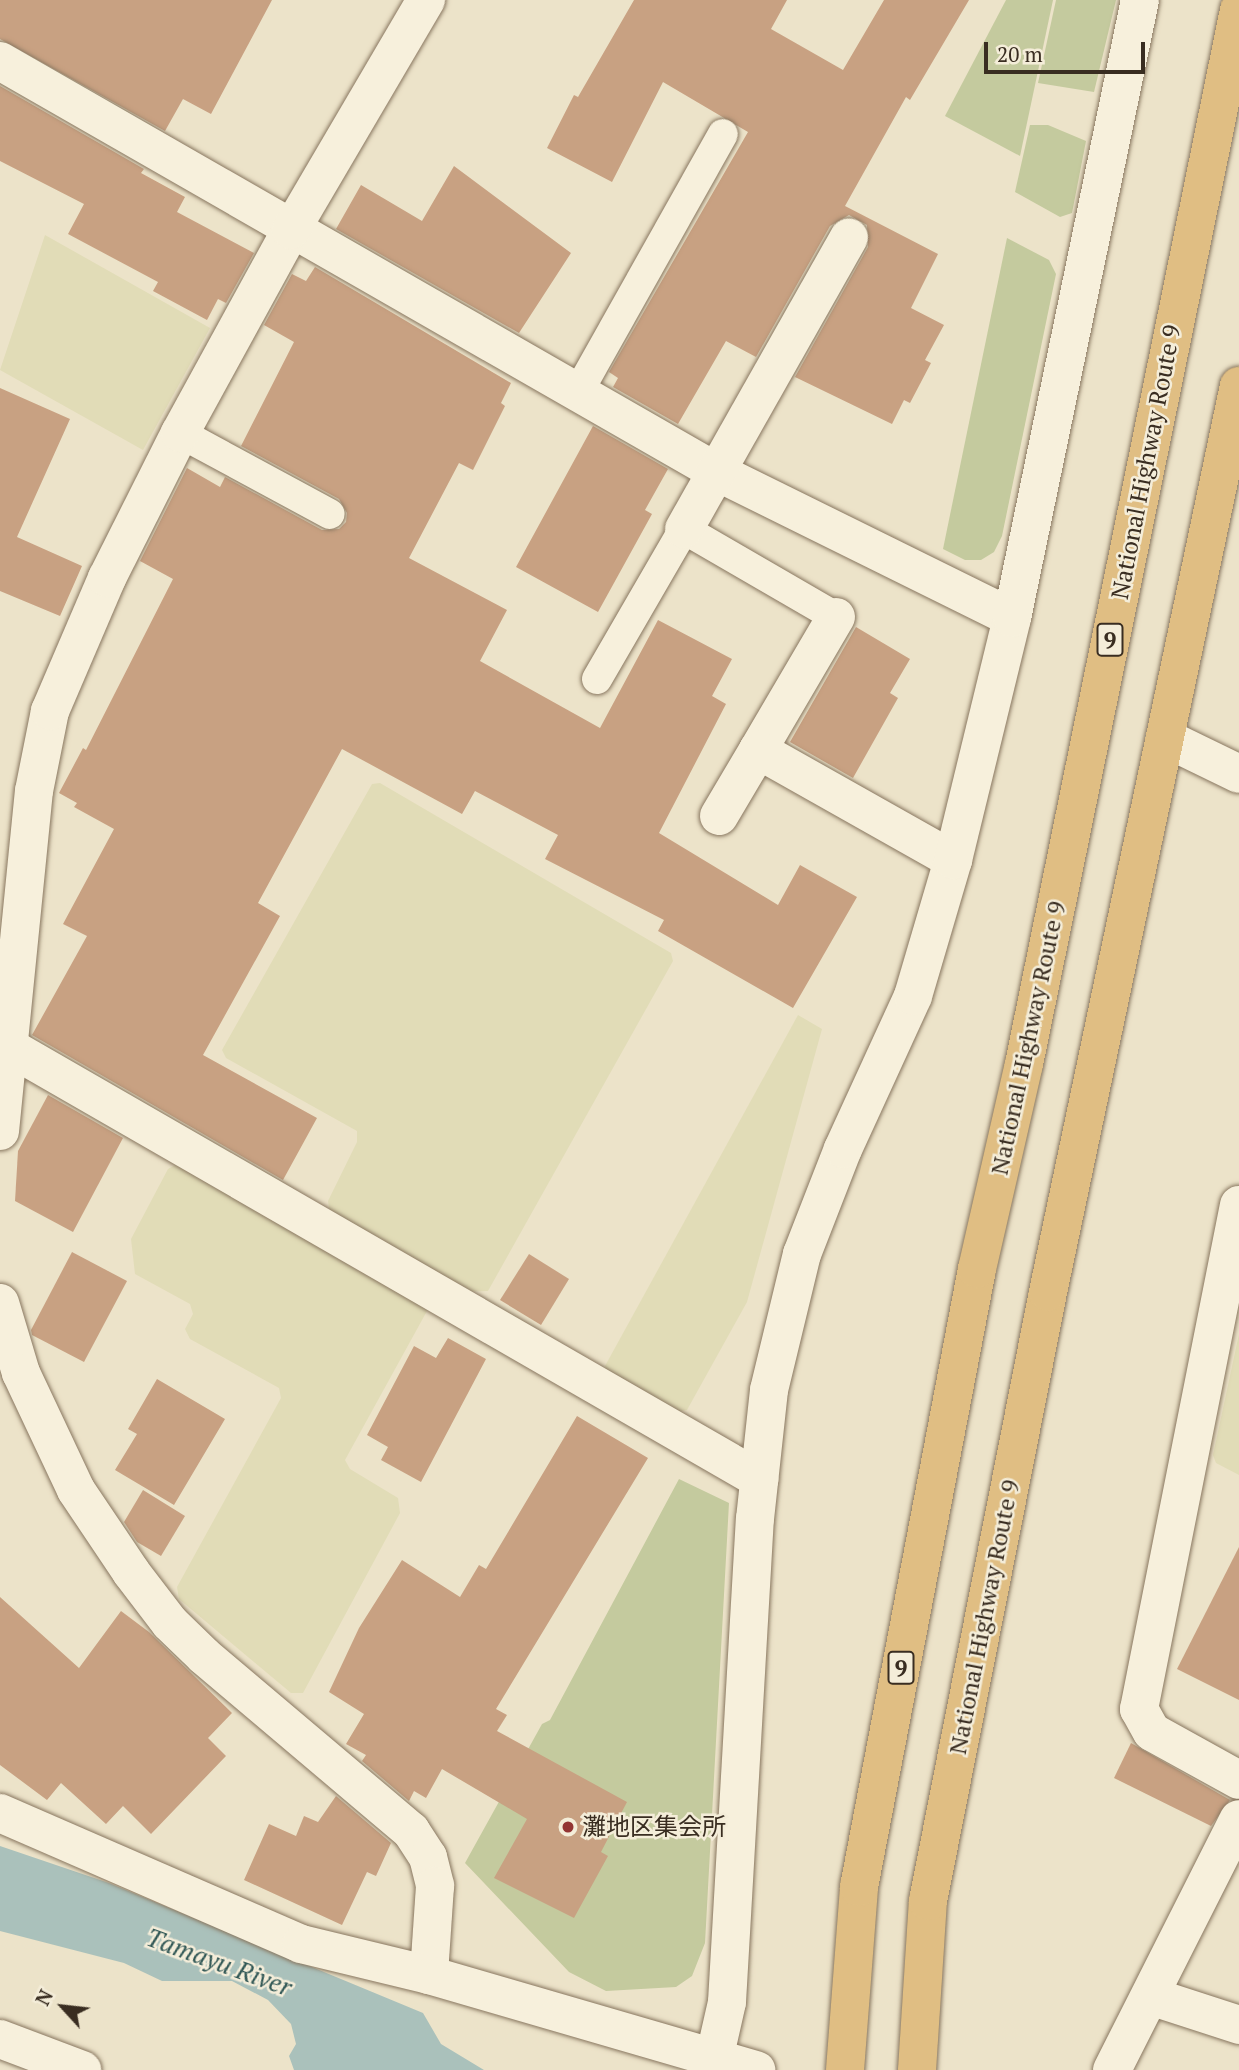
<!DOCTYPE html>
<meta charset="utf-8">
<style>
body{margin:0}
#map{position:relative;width:1239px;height:2070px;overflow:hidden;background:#ece3c9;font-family:"PT Serif","Noto Sans JP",serif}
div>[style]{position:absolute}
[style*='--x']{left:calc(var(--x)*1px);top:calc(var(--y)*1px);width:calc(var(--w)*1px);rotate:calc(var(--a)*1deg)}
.farmland>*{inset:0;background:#e1dcb7}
.green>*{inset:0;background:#c4ca9e}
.water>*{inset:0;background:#aac1bb}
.building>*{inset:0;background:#c8a182}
.roads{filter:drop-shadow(0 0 2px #88765f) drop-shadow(0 0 2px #88765f)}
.service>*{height:30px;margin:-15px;padding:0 15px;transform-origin:15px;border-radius:15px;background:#f7f0dc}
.minor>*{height:38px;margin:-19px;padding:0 19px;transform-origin:19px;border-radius:19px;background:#f7f0dc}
.trunk>*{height:38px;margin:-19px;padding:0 19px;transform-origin:19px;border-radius:19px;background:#e0be83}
.dots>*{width:19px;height:19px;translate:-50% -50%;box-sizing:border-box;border:4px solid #f4edd9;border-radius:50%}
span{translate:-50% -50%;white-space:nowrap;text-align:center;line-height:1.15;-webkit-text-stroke:5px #f4edd9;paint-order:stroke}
.shield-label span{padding:2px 5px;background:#f4edd9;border:2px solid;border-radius:5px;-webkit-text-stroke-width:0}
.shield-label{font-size:23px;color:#392d21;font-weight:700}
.street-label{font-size:24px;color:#392d21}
.poi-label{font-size:24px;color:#392d21}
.left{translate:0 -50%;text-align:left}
.water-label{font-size:26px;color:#325856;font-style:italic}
.north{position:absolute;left:28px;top:1972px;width:70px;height:70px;-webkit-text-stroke:5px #f4edd9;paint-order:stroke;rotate:297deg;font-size:19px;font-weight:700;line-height:28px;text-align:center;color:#392d21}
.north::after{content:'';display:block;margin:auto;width:24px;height:32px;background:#392d21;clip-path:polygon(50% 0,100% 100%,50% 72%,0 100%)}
.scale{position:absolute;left:984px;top:42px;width:161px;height:32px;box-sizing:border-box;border:4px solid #392d21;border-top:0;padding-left:9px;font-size:21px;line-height:24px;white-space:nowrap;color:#392d21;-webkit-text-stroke:5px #f4edd9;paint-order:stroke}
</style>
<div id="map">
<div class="farmland">
<i style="clip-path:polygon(45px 235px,210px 328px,143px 450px,0 370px)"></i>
<i style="clip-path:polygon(380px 783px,671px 953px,673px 961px,488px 1291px,458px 1292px,331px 1220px,328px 1201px,357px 1142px,357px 1131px,226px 1058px,222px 1050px,372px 784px)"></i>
<i style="clip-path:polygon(798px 1015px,822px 1029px,747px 1302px,687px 1410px,677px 1412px,607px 1373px,605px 1366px)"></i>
<i style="clip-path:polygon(177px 1164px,425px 1305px,427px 1311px,345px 1460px,350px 1469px,398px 1498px,400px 1513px,303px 1693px,291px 1693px,179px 1599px,177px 1587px,281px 1398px,279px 1388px,190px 1339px,185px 1329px,193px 1314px,190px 1304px,135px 1274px,131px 1239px,168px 1169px)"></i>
<i style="clip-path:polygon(1239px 1334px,1239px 1475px,1216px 1463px,1213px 1455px)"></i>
</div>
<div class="green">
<i style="clip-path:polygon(1006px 0,1053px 0,1020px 156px,945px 116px)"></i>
<i style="clip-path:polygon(1056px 0,1116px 0,1094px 92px,1038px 83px)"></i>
<i style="clip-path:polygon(1030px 125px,1048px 125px,1086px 141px,1072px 213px,1060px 217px,1015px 192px)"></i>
<i style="clip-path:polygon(1007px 238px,1049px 260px,1056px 274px,1002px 536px,994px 552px,981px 560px,965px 560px,943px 549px)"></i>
<i style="clip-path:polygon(679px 1479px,729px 1503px,705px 1943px,692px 1976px,676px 1987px,606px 1991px,569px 1972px,465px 1863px,542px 1724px,550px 1720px)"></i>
</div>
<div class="water">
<i style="clip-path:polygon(0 1846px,109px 1883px,423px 2013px,441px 2044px,484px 2070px,294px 2070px,289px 2056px,296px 2044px,291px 2024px,268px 2000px,232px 1981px,162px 1981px,124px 1963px,0 1931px)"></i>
</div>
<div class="building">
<i style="clip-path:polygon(0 0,272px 0,211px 114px,183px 99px,165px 131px,0 39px)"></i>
<i style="clip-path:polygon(634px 0,787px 0,771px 29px,843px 70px,884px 0,969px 0,910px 100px,906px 97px,845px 206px,938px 254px,911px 308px,944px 325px,925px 360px,931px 363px,910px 403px,904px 400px,892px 424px,795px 377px,868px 247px,867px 225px,849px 215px,830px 226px,756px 357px,726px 341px,678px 424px,613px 387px,618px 378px,609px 372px,748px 132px,663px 82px,612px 182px,547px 148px,574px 95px,578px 97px)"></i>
<i style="clip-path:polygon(0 86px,144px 169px,141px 173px,185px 197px,177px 212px,254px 253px,226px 303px,218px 299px,207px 320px,153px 291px,158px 282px,68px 234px,84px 204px,0 161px)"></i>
<i style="clip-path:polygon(454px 166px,571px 253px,519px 333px,336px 229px,361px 185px,422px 221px)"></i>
<i style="clip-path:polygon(315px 267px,511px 383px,501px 403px,505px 406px,473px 470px,459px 463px,409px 558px,507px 610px,480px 661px,600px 728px,658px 620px,732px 659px,712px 696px,726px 704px,659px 833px,778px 905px,800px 865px,857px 897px,793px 1008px,658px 931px,664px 920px,545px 859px,558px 835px,475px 791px,462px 814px,342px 749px,258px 903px,280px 916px,203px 1055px,317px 1118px,283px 1180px,32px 1035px,87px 936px,63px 924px,114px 829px,74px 807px,77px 803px,59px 793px,83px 748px,86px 750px,173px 579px,140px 561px,187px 468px,220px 487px,225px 477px,322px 530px,339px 529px,346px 522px,347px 513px,339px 499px,241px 446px,294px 342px,264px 325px,292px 274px,306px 281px)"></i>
<i style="clip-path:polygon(0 388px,70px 419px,17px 537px,82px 566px,60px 616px,0 591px)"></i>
<i style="clip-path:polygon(593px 426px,668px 469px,645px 510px,652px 514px,598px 612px,516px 567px)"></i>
<i style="clip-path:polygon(856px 627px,910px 659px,890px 693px,898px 698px,853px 778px,790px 742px)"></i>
<i style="clip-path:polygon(48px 1095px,123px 1138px,73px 1232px,15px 1201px,18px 1151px)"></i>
<i style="clip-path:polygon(72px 1252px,127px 1281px,84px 1362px,32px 1335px,31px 1330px)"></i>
<i style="clip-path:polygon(529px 1254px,569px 1279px,541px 1325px,500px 1300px)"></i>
<i style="clip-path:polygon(448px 1338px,486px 1359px,421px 1482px,381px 1460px,388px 1447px,367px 1435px,414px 1346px,436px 1358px)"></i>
<i style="clip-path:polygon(157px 1379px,225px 1419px,174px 1505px,115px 1470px,137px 1434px,128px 1429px)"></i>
<i style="clip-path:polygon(577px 1416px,648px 1458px,496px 1709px,507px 1715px,497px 1731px,627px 1802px,601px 1852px,608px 1856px,574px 1918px,494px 1878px,527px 1819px,442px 1769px,426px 1798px,414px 1791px,409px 1801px,362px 1761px,366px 1755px,346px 1744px,364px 1714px,329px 1692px,359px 1628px,402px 1560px,460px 1597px,479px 1565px,486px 1569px)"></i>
<i style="clip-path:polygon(143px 1490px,185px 1516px,161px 1556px,137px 1542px,124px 1522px)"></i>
<i style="clip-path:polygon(1239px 1547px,1239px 1700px,1177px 1669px)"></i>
<i style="clip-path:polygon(0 1597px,79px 1668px,121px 1611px,149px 1632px,232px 1713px,208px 1738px,226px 1756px,151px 1834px,123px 1806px,106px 1824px,61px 1783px,47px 1800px,0 1765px)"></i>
<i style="clip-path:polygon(1131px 1743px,1230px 1800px,1211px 1826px,1114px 1778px)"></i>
<i style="clip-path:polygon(336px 1796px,391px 1843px,376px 1876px,367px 1872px,342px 1925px,244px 1880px,269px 1824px,296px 1836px,304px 1816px,318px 1822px)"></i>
</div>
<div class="roads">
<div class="service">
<i style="--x:577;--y:394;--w:298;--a:-60.7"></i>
<i style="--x:180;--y:433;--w:170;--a:28.4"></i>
<i style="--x:597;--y:679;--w:173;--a:-59.9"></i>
<i style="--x:684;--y:529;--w:176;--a:30.1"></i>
</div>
<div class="minor">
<i style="--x:0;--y:61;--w:824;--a:29.83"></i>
<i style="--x:715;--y:471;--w:331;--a:26.3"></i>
<i style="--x:684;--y:529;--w:335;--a:-60.5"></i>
<i style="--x:836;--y:617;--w:154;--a:120.4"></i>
<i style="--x:758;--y:750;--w:224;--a:29.4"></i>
<i style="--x:1165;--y:738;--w:82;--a:25.9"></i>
<i style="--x:719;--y:816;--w:77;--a:-59.4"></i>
<i style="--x:9;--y:1047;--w:866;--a:29.94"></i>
<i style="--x:0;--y:1131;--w:342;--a:-84.3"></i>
<i style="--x:34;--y:791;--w:82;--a:-78.7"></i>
<i style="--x:50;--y:711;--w:145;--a:-66.8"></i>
<i style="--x:107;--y:578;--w:162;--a:-63.3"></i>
<i style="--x:180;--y:433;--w:231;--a:-61.3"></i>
<i style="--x:291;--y:230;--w:267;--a:-59.6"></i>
<i style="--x:1239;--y:1205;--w:514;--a:101.22"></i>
<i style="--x:1139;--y:1709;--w:26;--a:61"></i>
<i style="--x:1152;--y:1732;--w:99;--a:28.9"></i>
<i style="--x:0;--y:1303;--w:73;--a:73.3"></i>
<i style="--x:21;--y:1373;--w:129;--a:64.8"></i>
<i style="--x:76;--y:1490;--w:99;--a:56.1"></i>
<i style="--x:131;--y:1572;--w:64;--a:52.6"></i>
<i style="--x:170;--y:1623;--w:47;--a:44.1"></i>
<i style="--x:204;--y:1656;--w:271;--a:40.2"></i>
<i style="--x:411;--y:1831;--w:31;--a:57"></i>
<i style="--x:428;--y:1857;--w:30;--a:76"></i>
<i style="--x:435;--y:1886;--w:89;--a:93.9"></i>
<i style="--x:0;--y:1813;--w:328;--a:23.5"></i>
<i style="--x:301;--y:1944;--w:132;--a:13.6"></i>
<i style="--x:429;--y:1975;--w:341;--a:16.2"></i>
<i style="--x:1150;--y:1996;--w:94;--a:18"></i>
<i style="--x:0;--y:2039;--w:88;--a:20.7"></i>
<i style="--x:715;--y:2055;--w:54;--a:-77.2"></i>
<i style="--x:727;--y:2002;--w:484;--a:-86.7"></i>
<i style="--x:755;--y:1519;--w:130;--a:-83.8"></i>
<i style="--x:769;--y:1390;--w:140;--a:-76.4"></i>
<i style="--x:802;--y:1254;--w:113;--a:-68.7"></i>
<i style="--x:843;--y:1149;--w:168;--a:-65.4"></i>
<i style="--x:913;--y:996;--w:142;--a:-73.6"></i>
<i style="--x:953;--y:860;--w:249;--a:-76.3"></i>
<i style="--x:1012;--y:618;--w:631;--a:-78.3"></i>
<i style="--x:1112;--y:2070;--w:281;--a:-63.2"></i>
</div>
<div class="trunk">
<i style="--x:845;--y:2070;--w:184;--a:-85.6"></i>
<i style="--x:859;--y:1887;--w:629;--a:-79.19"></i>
<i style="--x:977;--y:1269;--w:210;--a:-77.1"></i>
<i style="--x:1024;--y:1064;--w:1076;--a:-78.47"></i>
<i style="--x:917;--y:2070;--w:169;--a:-86.3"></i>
<i style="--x:928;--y:1901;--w:621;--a:-78.85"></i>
<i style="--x:1048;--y:1292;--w:926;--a:-78.1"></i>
</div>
</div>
<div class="dots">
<i style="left:568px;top:1827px;background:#933533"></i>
</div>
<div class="shield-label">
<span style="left:1110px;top:640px">9</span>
<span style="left:901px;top:1668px">9</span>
</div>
<div class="street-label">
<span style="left:1146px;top:462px;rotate:-79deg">National Highway Route 9</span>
<span style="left:1028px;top:1038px;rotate:-78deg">National Highway Route 9</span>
<span style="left:984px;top:1617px;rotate:-79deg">National Highway Route 9</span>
</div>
<div class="poi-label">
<span class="left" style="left:582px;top:1827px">灘地区集会所</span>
</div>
<div class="water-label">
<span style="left:219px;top:1962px;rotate:20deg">Tamayu River</span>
</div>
<div class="north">N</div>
<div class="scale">20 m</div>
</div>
